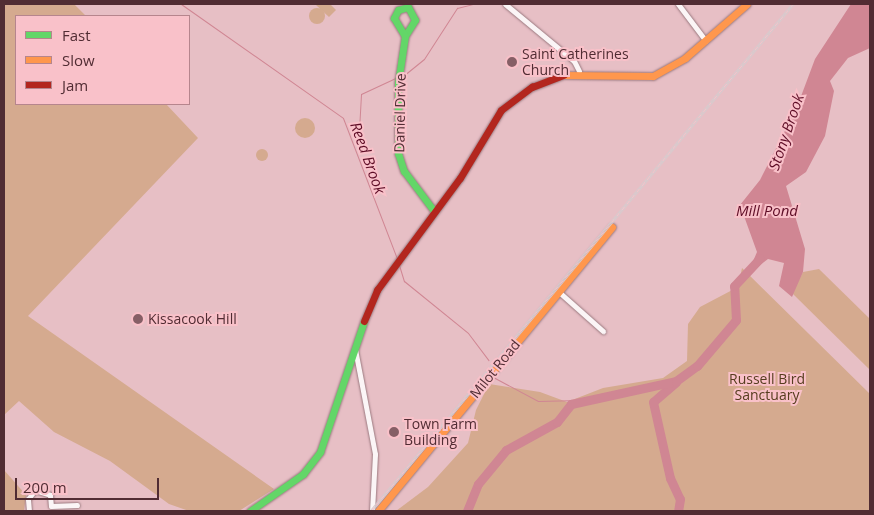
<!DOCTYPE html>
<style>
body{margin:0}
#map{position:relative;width:874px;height:515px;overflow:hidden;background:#e7bfc5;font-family:"Open Sans",sans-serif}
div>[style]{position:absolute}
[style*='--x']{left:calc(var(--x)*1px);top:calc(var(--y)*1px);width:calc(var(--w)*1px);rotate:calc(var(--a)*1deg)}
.green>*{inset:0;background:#d5aa8f}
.round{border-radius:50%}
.water>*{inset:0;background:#d08693}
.stream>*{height:1px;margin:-0.5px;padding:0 0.5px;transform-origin:0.5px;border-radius:0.5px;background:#d08693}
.river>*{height:9px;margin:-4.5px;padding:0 4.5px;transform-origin:4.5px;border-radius:4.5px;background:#d08693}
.roads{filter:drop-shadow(0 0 1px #9b7a80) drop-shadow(0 0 1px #9b7a80)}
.street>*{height:5px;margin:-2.5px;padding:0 2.5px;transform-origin:2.5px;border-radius:2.5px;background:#fbf5f6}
.fast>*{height:7px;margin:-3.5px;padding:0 3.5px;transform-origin:3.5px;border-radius:3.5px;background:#63d668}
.slow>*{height:7px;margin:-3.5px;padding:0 3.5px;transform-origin:3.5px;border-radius:3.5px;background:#ff974d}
.jam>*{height:7px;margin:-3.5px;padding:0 3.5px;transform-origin:3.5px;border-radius:3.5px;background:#b3261e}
.rail>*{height:3px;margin-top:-1.5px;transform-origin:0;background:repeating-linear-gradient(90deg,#f9c1c9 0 4px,#d8cacd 0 8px);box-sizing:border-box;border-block:1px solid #d8cacd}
.dots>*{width:14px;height:14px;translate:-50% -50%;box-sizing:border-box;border:2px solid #f9c1c9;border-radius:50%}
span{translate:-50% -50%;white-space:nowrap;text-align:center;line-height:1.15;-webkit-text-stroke:4px #f9c1c9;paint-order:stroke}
.poi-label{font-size:14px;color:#512c33}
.left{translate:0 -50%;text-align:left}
.street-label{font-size:14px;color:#512c33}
.park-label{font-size:14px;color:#563d1f}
.water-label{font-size:15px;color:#5f0e27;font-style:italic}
.frame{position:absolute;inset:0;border:5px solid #512c33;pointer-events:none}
.legend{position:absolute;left:15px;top:15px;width:175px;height:90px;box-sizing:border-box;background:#f9c1c9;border:1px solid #b6858d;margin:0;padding:6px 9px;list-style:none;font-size:15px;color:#512c33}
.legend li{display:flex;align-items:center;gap:10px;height:25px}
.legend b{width:25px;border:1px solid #b6858d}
.scale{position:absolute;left:15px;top:478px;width:144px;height:22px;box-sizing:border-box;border:2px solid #512c33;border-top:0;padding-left:6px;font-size:15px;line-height:18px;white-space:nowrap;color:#512c33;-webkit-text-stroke:4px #f9c1c9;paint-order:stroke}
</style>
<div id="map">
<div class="green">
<i style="clip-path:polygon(4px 4px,74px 4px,86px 16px,16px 16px,16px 104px,166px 104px,198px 138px,28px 316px,274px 489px,239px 511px,189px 511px,169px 504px,110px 461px,54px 432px,19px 401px,4px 415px)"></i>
<i style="clip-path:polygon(330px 4px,336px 10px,329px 17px,316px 5px)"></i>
<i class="round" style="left:309px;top:8px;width:16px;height:16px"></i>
<i class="round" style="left:295px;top:118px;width:20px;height:20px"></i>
<i class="round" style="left:256px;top:149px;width:12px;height:12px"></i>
<i style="clip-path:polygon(742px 268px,870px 394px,870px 511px,396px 511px,428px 487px,468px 443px,476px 410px,489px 384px,540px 392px,567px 402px,603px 388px,663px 378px,687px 361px,688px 324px,700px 307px,738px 287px)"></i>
<i style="clip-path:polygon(819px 269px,870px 319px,870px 370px,792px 293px,803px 272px)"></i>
<i style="clip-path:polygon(4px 470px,26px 495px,24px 511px,4px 511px)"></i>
</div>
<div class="water">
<i style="clip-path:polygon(851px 4px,870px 4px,870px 48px,848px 58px,830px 81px,834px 91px,825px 136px,806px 172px,786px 186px,805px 249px,803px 272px,792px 297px,779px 286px,784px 263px,768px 259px,755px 269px,751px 266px,757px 252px,740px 205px,760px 180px,797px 107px,815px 59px)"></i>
</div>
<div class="stream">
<i style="--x:181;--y:4;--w:198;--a:35.1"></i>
<i style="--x:343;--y:118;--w:151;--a:69"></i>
<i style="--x:403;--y:76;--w:27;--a:-39"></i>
<i style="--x:424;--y:59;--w:61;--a:-57.1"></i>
<i style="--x:457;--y:8;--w:16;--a:-14"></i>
<i style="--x:358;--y:148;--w:54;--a:-86.8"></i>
<i style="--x:361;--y:94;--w:38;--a:-25"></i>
<i style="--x:399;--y:265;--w:17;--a:73"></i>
<i style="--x:404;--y:281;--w:82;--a:39.1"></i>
<i style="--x:468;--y:333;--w:34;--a:53"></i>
<i style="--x:493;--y:377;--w:51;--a:28.1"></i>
<i style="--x:538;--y:401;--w:42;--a:-1.4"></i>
</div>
<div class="river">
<i style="--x:676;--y:382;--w:30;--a:139"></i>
<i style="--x:653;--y:402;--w:78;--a:77.4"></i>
<i style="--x:670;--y:478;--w:23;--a:65"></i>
<i style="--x:680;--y:499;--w:12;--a:99"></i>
<i style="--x:467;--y:511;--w:29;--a:-68"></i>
<i style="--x:478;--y:484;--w:44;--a:-50.5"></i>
<i style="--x:506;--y:450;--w:58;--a:-28.8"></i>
<i style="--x:557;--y:422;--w:23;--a:-52"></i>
<i style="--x:571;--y:404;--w:107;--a:-12.4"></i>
<i style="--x:676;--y:381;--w:26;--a:-36"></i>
<i style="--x:697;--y:366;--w:60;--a:-49.7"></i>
<i style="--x:736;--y:320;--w:34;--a:-93"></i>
<i style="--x:734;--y:286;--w:38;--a:-47"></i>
</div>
<div class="roads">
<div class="street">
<i style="--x:505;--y:4;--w:89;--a:39.6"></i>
<i style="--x:574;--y:61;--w:11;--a:63"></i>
<i style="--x:678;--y:4;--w:46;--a:52.9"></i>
<i style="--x:559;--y:292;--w:59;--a:41.6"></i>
<i style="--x:355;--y:349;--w:107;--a:79.2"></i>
<i style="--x:375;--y:454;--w:57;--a:93"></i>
<i style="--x:29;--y:511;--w:12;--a:-95"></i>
<i style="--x:28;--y:499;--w:11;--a:-52"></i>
<i style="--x:35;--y:490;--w:16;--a:18"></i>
<i style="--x:50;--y:495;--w:11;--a:85"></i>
<i style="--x:51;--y:506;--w:26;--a:-2"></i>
</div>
<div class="fast">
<i style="--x:405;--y:36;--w:19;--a:-58"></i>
<i style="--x:415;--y:20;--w:15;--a:-118"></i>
<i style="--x:408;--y:7;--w:10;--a:163"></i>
<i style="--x:398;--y:10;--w:9;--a:117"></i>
<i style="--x:394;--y:18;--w:21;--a:59"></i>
<i style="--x:405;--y:36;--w:48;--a:98.5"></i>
<i style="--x:398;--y:83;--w:70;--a:90"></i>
<i style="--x:398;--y:153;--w:19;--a:72"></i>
<i style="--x:404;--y:171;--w:50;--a:53.1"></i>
<i style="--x:250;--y:511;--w:65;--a:-34.9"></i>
<i style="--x:303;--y:474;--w:28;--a:-52"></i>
<i style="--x:320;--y:452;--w:138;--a:-71.4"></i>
</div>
<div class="slow">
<i style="--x:564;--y:75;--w:89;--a:0.6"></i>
<i style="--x:653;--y:76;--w:37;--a:-29"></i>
<i style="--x:685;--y:58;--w:82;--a:-41.1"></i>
<i style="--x:378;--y:511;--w:368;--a:-50.5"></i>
</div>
<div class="jam">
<i style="--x:364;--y:321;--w:34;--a:-67"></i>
<i style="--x:377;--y:290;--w:139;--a:-53.5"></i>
<i style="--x:460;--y:178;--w:79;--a:-58.9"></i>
<i style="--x:501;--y:110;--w:39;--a:-37"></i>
<i style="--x:532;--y:87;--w:34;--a:-21"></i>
</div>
</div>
<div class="rail">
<i style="--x:371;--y:511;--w:660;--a:-50.23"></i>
</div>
<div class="dots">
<i style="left:512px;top:62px;background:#865f66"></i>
<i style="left:138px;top:319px;background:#865f66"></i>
<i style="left:394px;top:432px;background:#865f66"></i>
</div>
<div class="poi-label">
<span class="left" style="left:522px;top:62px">Saint Catherines<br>Church</span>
<span class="left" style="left:148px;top:319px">Kissacook Hill</span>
<span class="left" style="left:404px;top:432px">Town Farm<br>Building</span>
</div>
<div class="street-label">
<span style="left:400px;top:113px;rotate:-89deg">Daniel Drive</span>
<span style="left:495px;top:369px;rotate:-51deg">Milot Road</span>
</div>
<div class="park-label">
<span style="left:767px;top:387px">Russell Bird<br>Sanctuary</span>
</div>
<div class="water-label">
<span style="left:786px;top:132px;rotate:-71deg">Stony Brook</span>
<span style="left:368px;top:158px;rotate:70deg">Reed Brook</span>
<span style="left:767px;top:211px">Mill Pond</span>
</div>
<div class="frame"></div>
<ul class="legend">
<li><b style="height:6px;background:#63d668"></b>Fast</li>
<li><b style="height:6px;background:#ff974d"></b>Slow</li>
<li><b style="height:6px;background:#b3261e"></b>Jam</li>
</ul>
<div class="scale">200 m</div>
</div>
